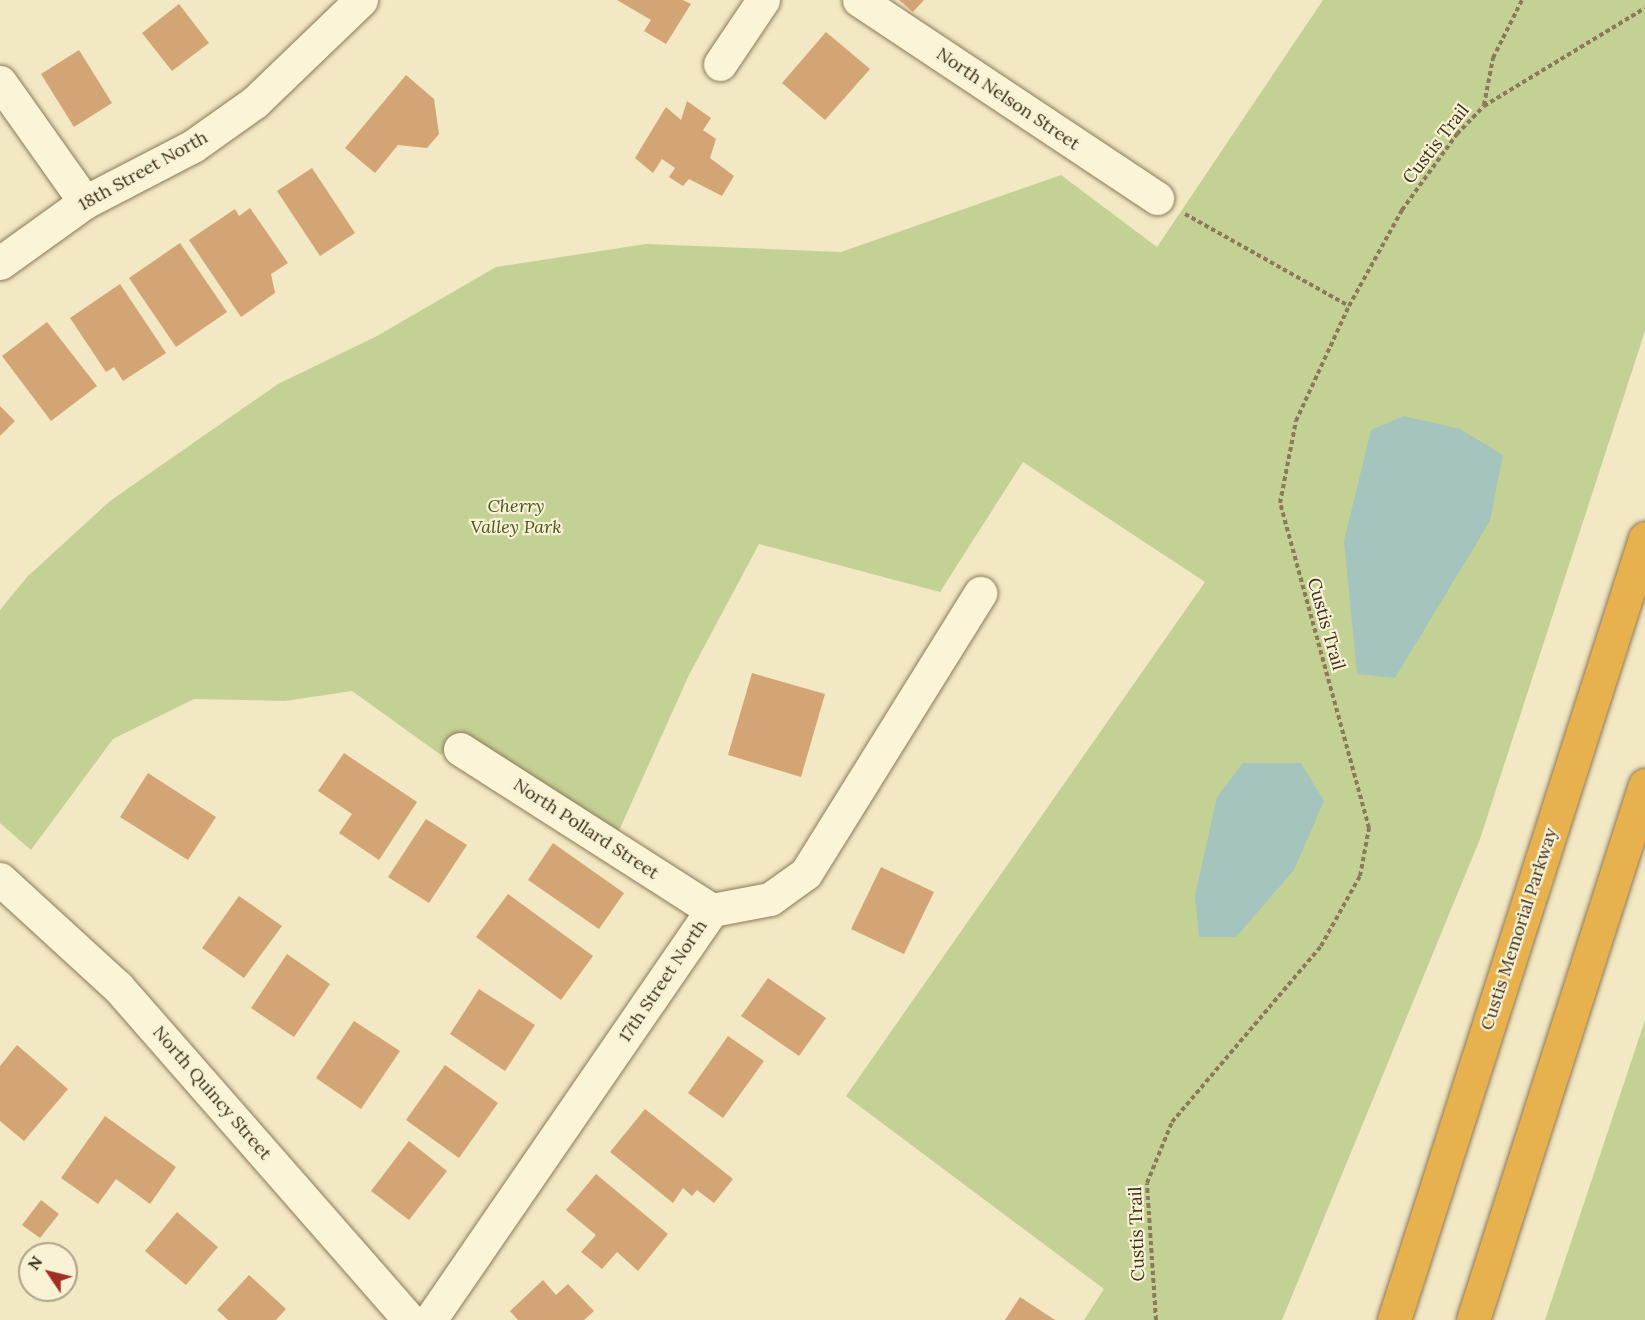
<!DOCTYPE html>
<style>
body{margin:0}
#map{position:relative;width:1645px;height:1320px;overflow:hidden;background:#f2e8c3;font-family:Lora,serif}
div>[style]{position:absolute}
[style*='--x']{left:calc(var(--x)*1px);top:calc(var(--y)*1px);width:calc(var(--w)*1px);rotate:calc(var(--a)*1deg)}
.green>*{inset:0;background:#c4d195}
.water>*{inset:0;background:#a5c4be}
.building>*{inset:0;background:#d3a575}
.path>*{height:4px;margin-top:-2px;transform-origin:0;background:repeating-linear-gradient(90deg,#8d7958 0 4.5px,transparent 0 7.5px)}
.roads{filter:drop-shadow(0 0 2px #8d7958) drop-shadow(0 0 2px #8d7958)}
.minor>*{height:33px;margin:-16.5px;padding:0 16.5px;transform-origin:16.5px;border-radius:16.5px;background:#fbf4d7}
.secondary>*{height:33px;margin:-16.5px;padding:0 16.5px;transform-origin:16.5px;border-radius:16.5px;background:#fbf4d7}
.motorway>*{height:33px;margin:-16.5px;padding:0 16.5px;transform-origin:16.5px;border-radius:16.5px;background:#e7b14d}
span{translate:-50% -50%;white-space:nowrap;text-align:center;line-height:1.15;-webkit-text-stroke:4.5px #f8f1d3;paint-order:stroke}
.street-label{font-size:18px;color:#3c2f1d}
.park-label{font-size:18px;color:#475a22;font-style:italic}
.north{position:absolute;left:18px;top:1242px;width:60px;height:60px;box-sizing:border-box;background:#f8f1d3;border:2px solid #ada38a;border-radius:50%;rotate:305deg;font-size:16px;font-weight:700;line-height:24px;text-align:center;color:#3c2f1d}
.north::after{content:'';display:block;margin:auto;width:21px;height:27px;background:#a12d23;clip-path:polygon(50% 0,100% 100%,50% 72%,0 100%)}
</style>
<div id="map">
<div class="green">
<i style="clip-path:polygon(1323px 0,1645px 0,1645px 331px,1480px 839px,1282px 1320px,1084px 1320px,1104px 1289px,846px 1096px,1205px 582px,1023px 462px,940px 592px,759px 544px,689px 675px,617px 835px,458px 737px,441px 755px,352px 691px,285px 701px,194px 699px,113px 739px,31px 850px,0 823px,0 610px,27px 577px,110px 501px,278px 384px,377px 336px,496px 267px,646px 244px,841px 252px,1061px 175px,1157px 247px)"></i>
<i style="clip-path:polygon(1645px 1020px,1645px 1320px,1545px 1320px)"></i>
</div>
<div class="water">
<i style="clip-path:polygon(1404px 416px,1460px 429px,1503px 455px,1490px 521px,1395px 678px,1357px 674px,1344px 541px,1371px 430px)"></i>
<i style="clip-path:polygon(1243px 763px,1301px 763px,1324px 801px,1294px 870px,1236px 937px,1199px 937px,1195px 895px,1217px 797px)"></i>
</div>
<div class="building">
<i style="clip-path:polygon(617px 0,683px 0,691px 4px,666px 44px,644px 31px,651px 20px)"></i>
<i style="clip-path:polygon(899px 0,924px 0,913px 12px)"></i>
<i style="clip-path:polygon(179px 4px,209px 43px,172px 71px,142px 33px)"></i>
<i style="clip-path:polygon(826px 32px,870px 69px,825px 120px,782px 83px)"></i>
<i style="clip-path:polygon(79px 50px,112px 103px,74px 127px,41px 74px)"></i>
<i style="clip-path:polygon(406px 75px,434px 99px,439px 134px,427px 148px,398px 145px,375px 173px,345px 148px)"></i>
<i style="clip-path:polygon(687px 101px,711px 118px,703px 130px,716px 139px,710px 158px,734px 176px,722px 196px,689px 179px,683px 186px,669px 177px,675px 168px,662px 159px,653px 173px,635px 158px,666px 107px,681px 120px)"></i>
<i style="clip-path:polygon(312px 168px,355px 233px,320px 256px,277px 191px)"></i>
<i style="clip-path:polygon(250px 208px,288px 263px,271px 274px,275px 293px,241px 317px,189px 240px,235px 209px,239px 216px)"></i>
<i style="clip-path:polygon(180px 243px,227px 312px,176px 347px,129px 278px)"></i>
<i style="clip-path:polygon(120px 284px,166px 353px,123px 381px,114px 367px,106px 372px,70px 318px)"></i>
<i style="clip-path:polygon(47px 322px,97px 386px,51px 421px,2px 356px)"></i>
<i style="clip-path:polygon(0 406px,15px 421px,0 436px)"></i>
<i style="clip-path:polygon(752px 673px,825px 694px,801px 777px,728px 755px)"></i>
<i style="clip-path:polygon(344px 753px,417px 802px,379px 860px,339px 833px,352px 814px,318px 791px)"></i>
<i style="clip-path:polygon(148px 773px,216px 817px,188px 860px,120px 817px)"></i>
<i style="clip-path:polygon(426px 819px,467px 845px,429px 903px,388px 877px)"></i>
<i style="clip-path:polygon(553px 843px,624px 893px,599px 929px,528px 880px)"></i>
<i style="clip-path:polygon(881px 867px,934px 892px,904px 954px,851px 929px)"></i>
<i style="clip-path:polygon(508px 894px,593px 956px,561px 1000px,476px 937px)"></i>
<i style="clip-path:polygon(239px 896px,282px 926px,244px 978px,202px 948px)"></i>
<i style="clip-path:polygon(287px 954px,330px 984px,294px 1037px,251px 1008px)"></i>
<i style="clip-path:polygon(768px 978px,826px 1018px,799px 1056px,741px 1016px)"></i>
<i style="clip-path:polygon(479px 989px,535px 1025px,505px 1071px,450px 1034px)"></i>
<i style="clip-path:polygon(354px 1021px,400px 1051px,361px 1109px,316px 1078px)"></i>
<i style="clip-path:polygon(728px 1036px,764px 1061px,723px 1118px,688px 1093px)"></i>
<i style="clip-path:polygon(17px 1045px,68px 1089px,24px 1141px,0 1121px,0 1066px)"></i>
<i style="clip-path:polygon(445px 1065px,498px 1103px,459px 1158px,406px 1120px)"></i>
<i style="clip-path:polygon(645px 1109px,733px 1179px,714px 1203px,697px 1190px,692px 1196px,683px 1188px,673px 1203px,610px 1152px)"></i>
<i style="clip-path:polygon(105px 1116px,176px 1167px,150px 1204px,116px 1179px,98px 1204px,61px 1178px)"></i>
<i style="clip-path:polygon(409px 1141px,447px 1171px,409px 1220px,371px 1191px)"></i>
<i style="clip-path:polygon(596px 1174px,668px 1234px,638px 1271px,617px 1252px,602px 1269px,581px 1252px,596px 1235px,566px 1210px)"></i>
<i style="clip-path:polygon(41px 1200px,59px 1214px,40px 1238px,22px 1225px)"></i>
<i style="clip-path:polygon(177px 1212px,218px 1247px,186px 1285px,145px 1251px)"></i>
<i style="clip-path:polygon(249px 1275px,286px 1309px,276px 1320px,228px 1320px,217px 1310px)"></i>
<i style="clip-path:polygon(543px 1280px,556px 1295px,568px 1284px,594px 1311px,584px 1320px,518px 1320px,510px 1311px)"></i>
<i style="clip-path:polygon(1020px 1297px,1055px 1320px,1005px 1320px)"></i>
</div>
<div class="path">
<i style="--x:1484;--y:105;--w:48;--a:-79.2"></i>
<i style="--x:1493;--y:58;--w:65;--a:-63.4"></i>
<i style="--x:1185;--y:214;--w:188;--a:29.3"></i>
<i style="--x:1156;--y:1320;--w:137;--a:-93.8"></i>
<i style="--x:1147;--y:1183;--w:66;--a:-67.7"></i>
<i style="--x:1172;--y:1122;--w:231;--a:-49.7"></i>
<i style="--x:1321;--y:946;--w:80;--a:-60.9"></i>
<i style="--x:1360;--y:876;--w:49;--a:-79.4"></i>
<i style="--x:1369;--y:828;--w:337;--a:-105.3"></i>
<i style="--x:1280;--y:503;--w:84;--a:-79"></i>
<i style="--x:1296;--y:421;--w:127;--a:-65.3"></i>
<i style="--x:1349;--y:306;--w:110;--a:-61.1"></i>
<i style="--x:1402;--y:210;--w:94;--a:-54.1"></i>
<i style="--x:1457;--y:134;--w:39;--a:-46"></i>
<i style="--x:1484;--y:106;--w:188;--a:-31.3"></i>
</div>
<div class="roads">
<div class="minor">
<i style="--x:859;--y:0;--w:358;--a:33.6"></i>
<i style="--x:720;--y:64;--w:77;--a:-56.1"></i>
<i style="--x:0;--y:82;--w:147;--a:54.7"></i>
<i style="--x:0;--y:263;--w:105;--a:-35.7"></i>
<i style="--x:85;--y:202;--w:122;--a:-27.4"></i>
<i style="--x:193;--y:146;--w:76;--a:-35.4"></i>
<i style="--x:255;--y:102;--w:147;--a:-43.9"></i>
<i style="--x:460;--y:749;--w:299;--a:32.6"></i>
<i style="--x:430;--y:1320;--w:498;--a:-55.5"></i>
<i style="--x:712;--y:910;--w:59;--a:-10.7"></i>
<i style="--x:770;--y:899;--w:44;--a:-35.8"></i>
<i style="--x:806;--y:873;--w:330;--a:-58.1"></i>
</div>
<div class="secondary">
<i style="--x:0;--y:879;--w:160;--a:42.5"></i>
<i style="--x:118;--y:987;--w:443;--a:48.8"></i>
</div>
<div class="motorway">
<i style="--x:1394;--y:1320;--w:821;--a:-72.2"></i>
<i style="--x:1473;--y:1320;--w:562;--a:-72.18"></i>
</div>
</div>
<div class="street-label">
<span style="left:1008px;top:99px;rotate:34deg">North Nelson Street</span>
<span style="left:1436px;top:144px;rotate:-52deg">Custis Trail</span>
<span style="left:143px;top:171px;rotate:-29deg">18th Street North</span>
<span style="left:1326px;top:624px;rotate:74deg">Custis Trail</span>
<span style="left:586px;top:829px;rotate:33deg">North Pollard Street</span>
<span style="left:1519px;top:929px;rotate:-72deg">Custis Memorial Parkway</span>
<span style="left:663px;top:981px;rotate:-56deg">17th Street North</span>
<span style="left:212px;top:1093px;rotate:49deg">North Quincy Street</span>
<span style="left:1137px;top:1234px;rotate:-92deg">Custis Trail</span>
</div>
<div class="park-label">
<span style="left:516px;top:517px">Cherry<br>Valley Park</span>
</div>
<div class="north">N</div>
</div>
